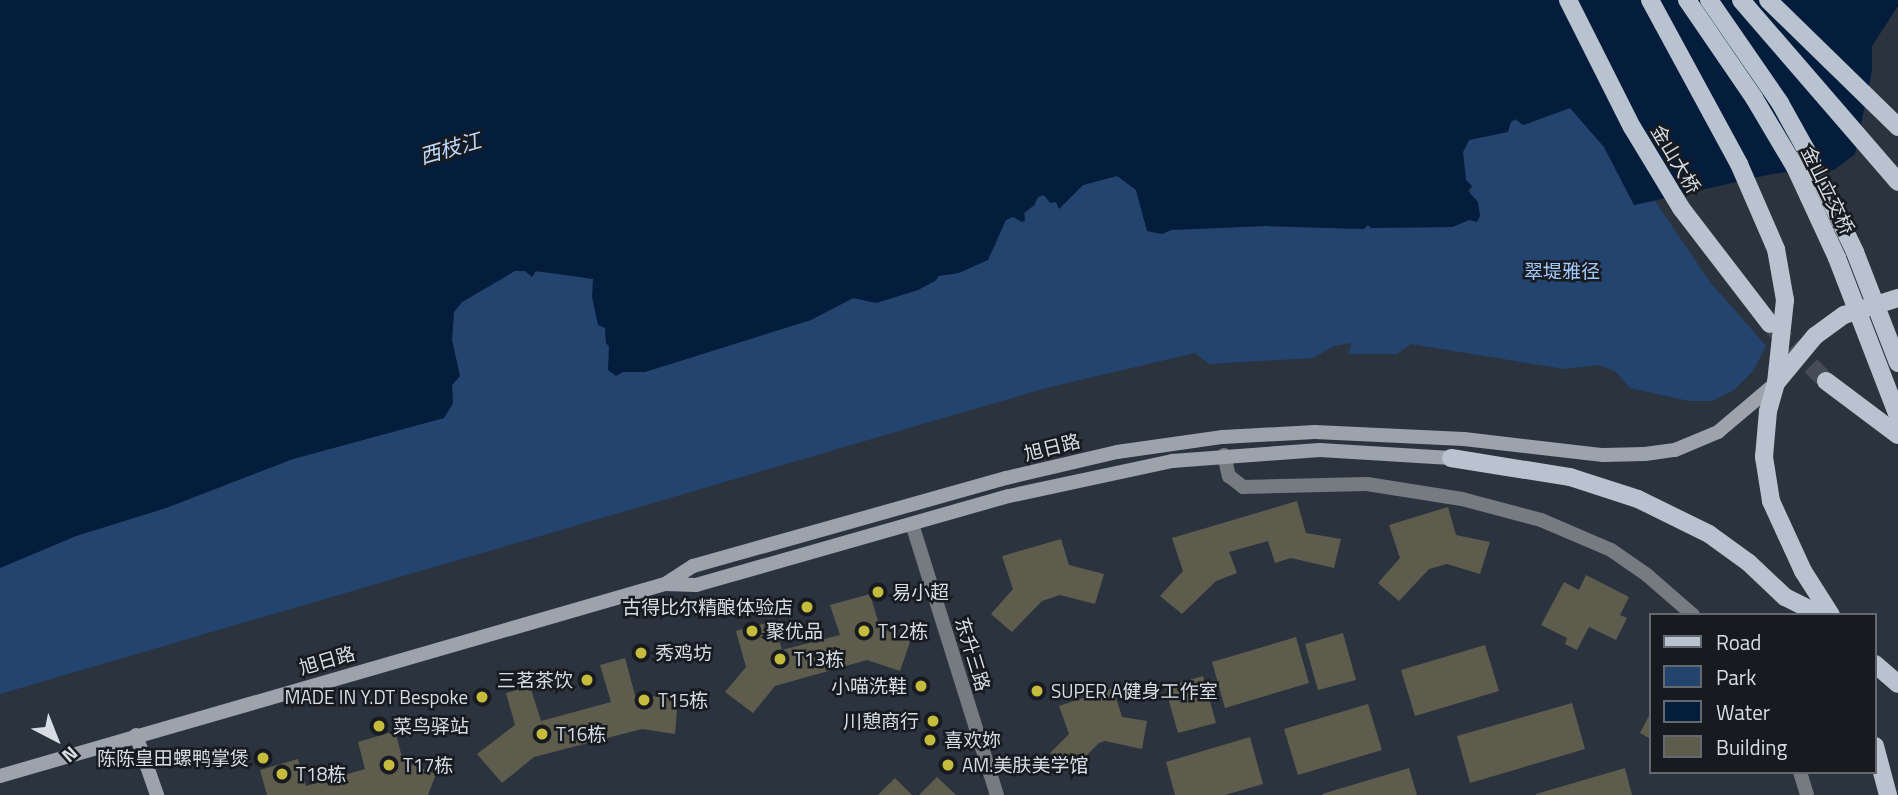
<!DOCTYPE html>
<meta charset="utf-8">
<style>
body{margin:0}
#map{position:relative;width:1898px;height:795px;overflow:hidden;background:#2b333f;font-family:"Titillium Web","Noto Sans SC",sans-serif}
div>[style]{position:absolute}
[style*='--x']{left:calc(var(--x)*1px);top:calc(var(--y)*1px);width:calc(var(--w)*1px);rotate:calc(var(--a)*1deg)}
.green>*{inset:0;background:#23446f}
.water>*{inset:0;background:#051d3d}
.building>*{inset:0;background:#5e5d4d}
.primary-tunnel>*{height:18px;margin-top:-9px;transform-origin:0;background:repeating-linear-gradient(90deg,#454c58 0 18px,transparent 0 27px)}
.street>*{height:14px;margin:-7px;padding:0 7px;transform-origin:7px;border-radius:7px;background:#767b81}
.secondary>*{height:14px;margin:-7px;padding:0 7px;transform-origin:7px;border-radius:7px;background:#9ca3ad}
.primary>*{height:18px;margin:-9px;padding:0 9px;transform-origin:9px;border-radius:9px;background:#b9c2cf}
.dots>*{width:19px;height:19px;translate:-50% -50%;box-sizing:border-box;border:4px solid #171b20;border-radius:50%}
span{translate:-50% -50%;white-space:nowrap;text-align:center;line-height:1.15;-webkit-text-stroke:5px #171b20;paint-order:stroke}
.street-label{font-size:19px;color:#d7dde5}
.park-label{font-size:19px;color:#a3caff}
.poi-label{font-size:19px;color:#d7dde5}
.left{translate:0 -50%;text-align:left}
.right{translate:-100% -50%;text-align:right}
.water-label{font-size:21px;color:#bdd7fb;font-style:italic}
.legend{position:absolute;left:1649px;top:613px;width:228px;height:161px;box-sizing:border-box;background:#171b20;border:2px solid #64696f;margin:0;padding:9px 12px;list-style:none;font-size:21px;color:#d7dde5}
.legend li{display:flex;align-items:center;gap:14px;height:35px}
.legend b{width:35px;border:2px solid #64696f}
.north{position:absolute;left:21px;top:704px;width:70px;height:70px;-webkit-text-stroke:5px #171b20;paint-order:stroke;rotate:138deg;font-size:19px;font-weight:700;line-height:28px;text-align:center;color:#d7dde5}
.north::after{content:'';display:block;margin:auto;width:24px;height:32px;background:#d7dde5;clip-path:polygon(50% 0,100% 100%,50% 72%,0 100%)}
</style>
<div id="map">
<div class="green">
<i style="clip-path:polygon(1570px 108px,1604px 147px,1634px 205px,1655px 201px,1710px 282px,1766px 346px,1753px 371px,1734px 390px,1712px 401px,1689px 401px,1630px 388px,1616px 372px,1600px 365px,1564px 369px,1411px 344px,1397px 354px,1348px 354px,1352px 343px,1334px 346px,1313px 358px,1209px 364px,1195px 353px,1046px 388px,0 694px,0 568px,76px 536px,166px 508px,293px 459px,444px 418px,453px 403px,452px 385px,460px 376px,452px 340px,454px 312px,462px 302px,515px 271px,568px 273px,593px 279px,605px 328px,606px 343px,623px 372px,645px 372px,810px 320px,854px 298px,876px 303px,918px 290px,938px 276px,971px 267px,996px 245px,995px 241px,1006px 220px,1013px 217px,1026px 218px,1024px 213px,1034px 206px,1038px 197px,1044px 195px,1056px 202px,1059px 209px,1083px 185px,1117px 176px,1136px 190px,1147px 231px,1162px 234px,1171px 230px,1265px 226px,1363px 229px,1368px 225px,1372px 228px,1452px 227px,1480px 216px,1478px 202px,1470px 195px,1471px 186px,1466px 180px,1463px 152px,1469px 140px,1507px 132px,1511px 122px,1516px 119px,1524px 125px)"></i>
</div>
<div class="water">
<i style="clip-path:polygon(0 0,1898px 0,1898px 6px,1872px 46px,1872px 71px,1855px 154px,1834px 170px,1805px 170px,1772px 174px,1634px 205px,1604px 147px,1570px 108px,1523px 125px,1515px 119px,1511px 122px,1508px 132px,1469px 140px,1463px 152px,1466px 180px,1472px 186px,1468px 191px,1478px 202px,1480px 216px,1477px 222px,1469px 220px,1452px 227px,1371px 228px,1368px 225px,1364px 229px,1265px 226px,1171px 230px,1162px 234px,1147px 231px,1136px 190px,1117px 176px,1083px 185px,1059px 209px,1056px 202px,1050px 203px,1044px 195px,1038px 197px,1034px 205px,1024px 213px,1025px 221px,1022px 222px,1013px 217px,1006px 220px,988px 260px,959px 273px,939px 276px,935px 281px,918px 290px,876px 303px,853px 298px,811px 320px,645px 372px,623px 372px,616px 376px,608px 370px,609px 346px,606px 343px,605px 328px,598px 325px,592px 297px,593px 279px,536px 271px,532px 277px,525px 271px,515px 271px,462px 302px,454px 312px,452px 340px,460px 376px,452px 385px,453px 403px,444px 418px,293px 459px,166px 508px,76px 536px,0 568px)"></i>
</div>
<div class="building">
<i style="clip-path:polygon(1297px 501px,1306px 533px,1341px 539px,1334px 568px,1291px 558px,1275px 563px,1268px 541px,1229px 552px,1237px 573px,1216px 581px,1182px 614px,1160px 596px,1183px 571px,1172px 538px)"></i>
<i style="clip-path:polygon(1448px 507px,1456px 535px,1490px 542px,1480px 574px,1447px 564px,1429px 569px,1399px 601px,1378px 583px,1400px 558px,1389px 525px)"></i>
<i style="clip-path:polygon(1061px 539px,1069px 565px,1104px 574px,1095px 604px,1060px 595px,1042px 601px,1012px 632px,991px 614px,1013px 589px,1002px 556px)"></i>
<i style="clip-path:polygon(1586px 575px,1629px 597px,1620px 615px,1627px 618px,1616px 640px,1589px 627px,1577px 650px,1565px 644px,1567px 638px,1541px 625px,1564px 582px,1579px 590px)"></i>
<i style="clip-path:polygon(870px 594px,880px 628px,911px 639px,900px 671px,867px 660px,775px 686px,753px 713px,725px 692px,746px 667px,736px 631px,773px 621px,782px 650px,840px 635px,830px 605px)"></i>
<i style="clip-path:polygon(1343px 633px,1356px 680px,1318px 690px,1305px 644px)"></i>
<i style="clip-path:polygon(1296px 637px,1309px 683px,1225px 708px,1212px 662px)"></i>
<i style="clip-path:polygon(1485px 645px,1499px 691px,1415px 716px,1401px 670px)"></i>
<i style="clip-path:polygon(625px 658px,635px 695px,678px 698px,675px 734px,642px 729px,534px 757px,502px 783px,477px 754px,515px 725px,506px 693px,530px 686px,541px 721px,611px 702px,600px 665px)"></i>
<i style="clip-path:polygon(1203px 676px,1216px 723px,1178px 733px,1165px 687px)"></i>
<i style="clip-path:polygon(1113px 688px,1122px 717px,1147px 721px,1142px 749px,1105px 741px,1099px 743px,1070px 772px,1050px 753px,1069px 734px,1059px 706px)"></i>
<i style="clip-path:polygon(1572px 703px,1585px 749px,1470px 783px,1457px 736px)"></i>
<i style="clip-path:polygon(1368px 704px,1382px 750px,1298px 775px,1284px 729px)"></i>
<i style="clip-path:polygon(1651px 712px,1651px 739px,1640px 733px)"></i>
<i style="clip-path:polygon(395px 731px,403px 761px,436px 774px,428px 795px,267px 795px,260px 770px,298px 759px,306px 786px,365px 769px,358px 742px)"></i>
<i style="clip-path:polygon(1250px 737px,1263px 784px,1225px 795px,1175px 795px,1166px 762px)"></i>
<i style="clip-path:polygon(1409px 768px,1417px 795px,1323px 795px,1322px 794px)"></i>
<i style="clip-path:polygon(1625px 768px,1632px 795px,1536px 795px,1536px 794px)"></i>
<i style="clip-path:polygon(937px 777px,956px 795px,919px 795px)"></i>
<i style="clip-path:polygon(895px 778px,912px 795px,878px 795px)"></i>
</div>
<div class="primary-tunnel">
<i style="--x:1773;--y:327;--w:76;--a:45.5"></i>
</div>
<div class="street">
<i style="--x:1224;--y:455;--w:22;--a:77"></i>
<i style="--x:1229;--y:476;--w:18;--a:38"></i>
<i style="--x:1243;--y:487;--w:124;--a:-1.4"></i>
<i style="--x:1367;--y:484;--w:96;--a:9"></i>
<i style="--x:1462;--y:499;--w:82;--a:14.9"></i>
<i style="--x:1541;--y:520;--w:76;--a:23.2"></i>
<i style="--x:1611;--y:550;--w:44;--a:34.8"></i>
<i style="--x:1647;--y:575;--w:61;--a:41"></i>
<i style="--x:912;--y:524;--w:284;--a:72.6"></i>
<i style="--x:1800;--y:772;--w:24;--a:73"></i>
</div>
<div class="secondary">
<i style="--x:666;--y:584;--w:30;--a:2"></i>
<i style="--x:696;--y:585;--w:325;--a:-15.9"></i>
<i style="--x:1009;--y:496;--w:167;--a:-12.1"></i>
<i style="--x:1172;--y:461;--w:148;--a:-4.3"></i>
<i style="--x:1320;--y:450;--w:131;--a:3.5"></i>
<i style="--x:136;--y:735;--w:64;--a:70.7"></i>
<i style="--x:0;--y:776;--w:692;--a:-16.1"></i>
<i style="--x:665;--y:584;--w:33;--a:-33"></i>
<i style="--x:693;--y:566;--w:325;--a:-15.7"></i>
<i style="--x:1006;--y:478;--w:114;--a:-13.2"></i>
<i style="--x:1117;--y:452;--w:107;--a:-8.1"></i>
<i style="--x:1223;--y:437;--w:92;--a:-3.1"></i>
<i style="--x:1315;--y:432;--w:149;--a:2.7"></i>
<i style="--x:1464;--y:439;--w:140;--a:6.6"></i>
<i style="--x:1603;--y:455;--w:42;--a:-1.4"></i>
<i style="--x:1645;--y:454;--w:30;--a:-8"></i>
<i style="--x:1675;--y:450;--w:47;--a:-22.7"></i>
<i style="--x:1718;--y:432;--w:76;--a:-40.2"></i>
</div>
<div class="primary">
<i style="--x:1568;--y:0;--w:142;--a:63.3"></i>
<i style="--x:1632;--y:127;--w:95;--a:58.8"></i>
<i style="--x:1681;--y:208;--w:146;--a:52.5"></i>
<i style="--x:1650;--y:0;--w:187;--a:61.5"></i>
<i style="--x:1739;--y:164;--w:93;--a:66.5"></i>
<i style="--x:1776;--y:249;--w:52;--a:80"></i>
<i style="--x:1785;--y:300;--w:83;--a:96.2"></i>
<i style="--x:1687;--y:0;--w:119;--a:55.6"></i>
<i style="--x:1754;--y:98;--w:80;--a:59.3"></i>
<i style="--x:1795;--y:167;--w:100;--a:65.2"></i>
<i style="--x:1837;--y:258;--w:169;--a:68.9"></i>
<i style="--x:1709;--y:0;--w:125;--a:55.4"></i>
<i style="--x:1780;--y:103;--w:54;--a:61"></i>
<i style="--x:1806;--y:150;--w:113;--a:64.3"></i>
<i style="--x:1855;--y:252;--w:119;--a:68.8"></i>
<i style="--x:1741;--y:0;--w:240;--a:49.2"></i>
<i style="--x:1768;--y:0;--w:182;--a:44.3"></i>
<i style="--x:1826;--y:381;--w:90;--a:36.9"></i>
<i style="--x:1451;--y:458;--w:121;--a:9.1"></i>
<i style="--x:1570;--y:477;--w:71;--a:17.9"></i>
<i style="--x:1638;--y:499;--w:79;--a:26.2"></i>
<i style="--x:1709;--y:534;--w:49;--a:35.9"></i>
<i style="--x:1749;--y:563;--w:50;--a:43.4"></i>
<i style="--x:1785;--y:597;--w:40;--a:26.6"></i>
<i style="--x:1831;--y:615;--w:52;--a:-122.5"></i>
<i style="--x:1803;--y:571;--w:77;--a:-114.6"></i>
<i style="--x:1771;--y:501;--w:45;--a:-99"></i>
<i style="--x:1764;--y:457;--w:46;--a:-85"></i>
<i style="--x:1768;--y:411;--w:29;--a:-74"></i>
<i style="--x:1776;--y:383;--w:61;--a:-50.3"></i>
<i style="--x:1815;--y:336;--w:36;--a:-36"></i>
<i style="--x:1844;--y:315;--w:57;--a:-17.5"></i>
<i style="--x:1875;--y:664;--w:30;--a:41"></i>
<i style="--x:1875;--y:746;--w:51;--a:75.1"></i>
</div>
<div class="dots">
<i style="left:878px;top:592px;background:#c5bc3d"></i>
<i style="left:807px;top:607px;background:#c5bc3d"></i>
<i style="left:752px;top:631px;background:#c5bc3d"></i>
<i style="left:864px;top:631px;background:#c5bc3d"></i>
<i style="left:641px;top:653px;background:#c5bc3d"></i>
<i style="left:780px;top:659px;background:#c5bc3d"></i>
<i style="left:587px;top:680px;background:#c5bc3d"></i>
<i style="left:921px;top:686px;background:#c5bc3d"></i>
<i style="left:1037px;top:691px;background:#c5bc3d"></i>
<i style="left:482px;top:697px;background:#c5bc3d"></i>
<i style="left:644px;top:700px;background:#c5bc3d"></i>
<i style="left:933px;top:721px;background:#c5bc3d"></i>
<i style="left:379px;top:726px;background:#c5bc3d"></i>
<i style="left:542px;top:734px;background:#c5bc3d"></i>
<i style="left:930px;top:740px;background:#c5bc3d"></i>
<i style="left:263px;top:758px;background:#c5bc3d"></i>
<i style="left:389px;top:765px;background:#c5bc3d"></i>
<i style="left:948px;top:765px;background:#c5bc3d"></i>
<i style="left:282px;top:774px;background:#c5bc3d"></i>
</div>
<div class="street-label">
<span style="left:1676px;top:159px;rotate:59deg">金山大桥</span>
<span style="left:1828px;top:190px;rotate:64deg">金山立交桥</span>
<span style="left:1052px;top:447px;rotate:-14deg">旭日路</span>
<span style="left:973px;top:654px;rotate:73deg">东升三路</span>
<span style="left:327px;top:660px;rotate:-16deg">旭日路</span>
</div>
<div class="park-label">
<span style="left:1562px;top:271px">翠堤雅径</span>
</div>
<div class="poi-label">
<span class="left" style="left:892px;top:592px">易小超</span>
<span class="right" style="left:793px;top:607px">古得比尔精酿体验店</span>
<span class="left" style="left:766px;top:631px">聚优品</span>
<span class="left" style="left:878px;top:631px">T12栋</span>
<span class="left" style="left:655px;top:653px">秀鸡坊</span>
<span class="left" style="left:794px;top:659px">T13栋</span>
<span class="right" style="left:573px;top:680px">三茗茶饮</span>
<span class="right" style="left:907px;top:686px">小喵洗鞋</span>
<span class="left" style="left:1051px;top:691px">SUPER A健身工作室</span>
<span class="right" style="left:468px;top:697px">MADE IN Y.DT Bespoke</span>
<span class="left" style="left:658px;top:700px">T15栋</span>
<span class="right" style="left:919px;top:721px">川憩商行</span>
<span class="left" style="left:393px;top:726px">菜鸟驿站</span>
<span class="left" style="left:556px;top:734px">T16栋</span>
<span class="left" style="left:944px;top:740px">喜欢妳</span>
<span class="right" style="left:249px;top:758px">陈陈皇田螺鸭掌煲</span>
<span class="left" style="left:403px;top:765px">T17栋</span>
<span class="left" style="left:962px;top:765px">AM.美肤美学馆</span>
<span class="left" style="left:296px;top:774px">T18栋</span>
</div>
<div class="water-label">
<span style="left:450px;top:148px;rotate:-16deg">西枝江</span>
</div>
<ul class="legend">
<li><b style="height:9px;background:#b9c2cf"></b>Road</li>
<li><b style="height:19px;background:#23446f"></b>Park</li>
<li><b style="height:19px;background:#051d3d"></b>Water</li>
<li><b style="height:19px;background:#5e5d4d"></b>Building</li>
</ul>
<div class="north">N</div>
</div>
